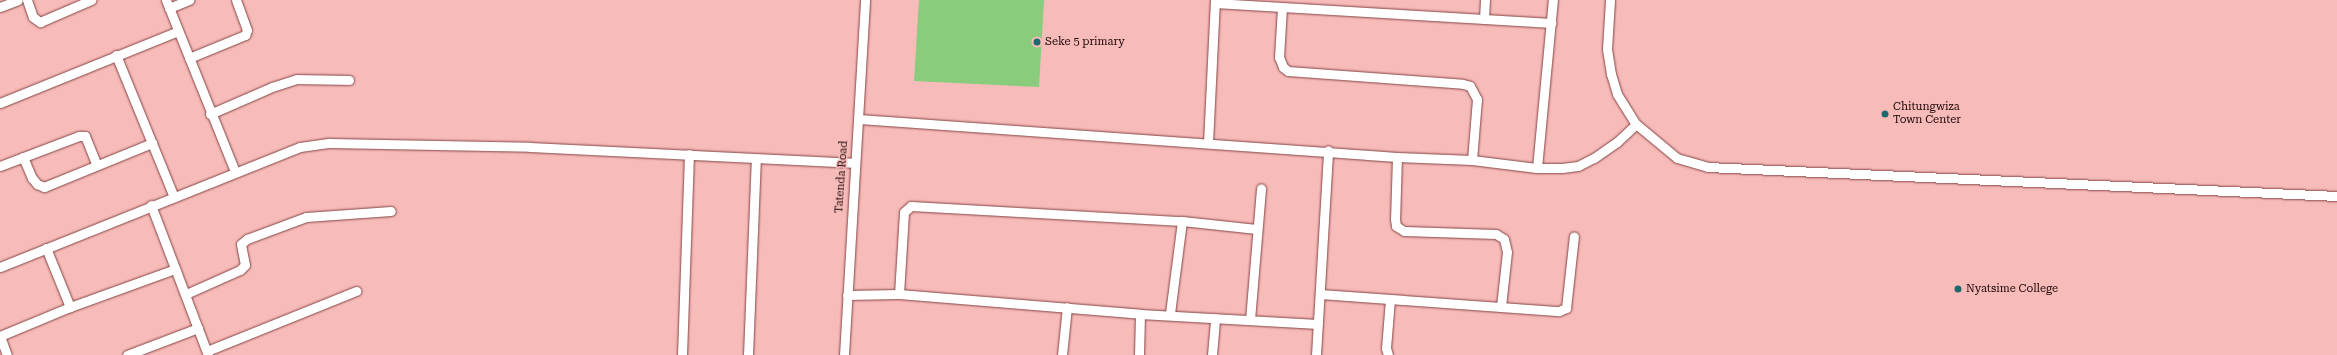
<!DOCTYPE html>
<style>
body{margin:0}
#map{position:relative;width:2337px;height:355px;overflow:hidden;background:#f7bbb9;font-family:"Roboto Serif",serif}
div>[style]{position:absolute}
[style*='--x']{left:calc(var(--x)*1px);top:calc(var(--y)*1px);width:calc(var(--w)*1px);rotate:calc(var(--a)*1deg)}
.green>*{inset:0;background:#88cc7c}
.roads{filter:drop-shadow(0 0 1px #854545) drop-shadow(0 0 1px #854545)}
.minor>*{height:9px;margin:-4.5px;padding:0 4.5px;transform-origin:4.5px;border-radius:4.5px;background:#fff}
.dots>*{width:11px;height:11px;translate:-50% -50%;box-sizing:border-box;border:2px solid #f7bbb9;border-radius:50%}
span{translate:-50% -50%;white-space:nowrap;text-align:center;line-height:1.15;-webkit-text-stroke:3px #f7bbb9;paint-order:stroke}
.poi-label{font-size:11px;color:#1b0405}
.left{translate:0 -50%;text-align:left}
.street-label{font-size:11px;color:#1b0405}
</style>
<div id="map">
<div class="green">
<i style="clip-path:polygon(919px 0,1044px 0,1039px 87px,914px 81px)"></i>
</div>
<div class="roads">
<div class="minor">
<i style="--x:27;--y:0;--w:18;--a:71"></i>
<i style="--x:33;--y:17;--w:9;--a:36"></i>
<i style="--x:40;--y:22;--w:56;--a:-23.3"></i>
<i style="--x:166;--y:0;--w:185;--a:68.1"></i>
<i style="--x:1610;--y:0;--w:49;--a:93.5"></i>
<i style="--x:1607;--y:49;--w:25;--a:81"></i>
<i style="--x:1611;--y:74;--w:21;--a:73"></i>
<i style="--x:1617;--y:94;--w:36;--a:58"></i>
<i style="--x:1636;--y:124;--w:53;--a:39.7"></i>
<i style="--x:1677;--y:158;--w:32;--a:16"></i>
<i style="--x:1708;--y:167;--w:630;--a:2.64"></i>
<i style="--x:1215;--y:3;--w:337;--a:3.4"></i>
<i style="--x:0;--y:7;--w:19;--a:-21"></i>
<i style="--x:1282;--y:7;--w:50;--a:93.4"></i>
<i style="--x:1279;--y:57;--w:11;--a:68"></i>
<i style="--x:1283;--y:67;--w:6;--a:39"></i>
<i style="--x:1288;--y:71;--w:175;--a:4.2"></i>
<i style="--x:1463;--y:84;--w:7;--a:16"></i>
<i style="--x:1470;--y:86;--w:15;--a:62"></i>
<i style="--x:1477;--y:99;--w:61;--a:94.7"></i>
<i style="--x:169;--y:8;--w:22;--a:-22"></i>
<i style="--x:1484;--y:19;--w:19;--a:-87"></i>
<i style="--x:116;--y:55;--w:153;--a:67.8"></i>
<i style="--x:189;--y:58;--w:61;--a:-22.3"></i>
<i style="--x:245;--y:35;--w:5;--a:-68"></i>
<i style="--x:247;--y:30;--w:32;--a:-110"></i>
<i style="--x:0;--y:103;--w:192;--a:-22"></i>
<i style="--x:210;--y:114;--w:68;--a:-23.5"></i>
<i style="--x:272;--y:87;--w:26;--a:-18"></i>
<i style="--x:297;--y:79;--w:52;--a:1.1"></i>
<i style="--x:859;--y:119;--w:539;--a:4.04"></i>
<i style="--x:1397;--y:157;--w:75;--a:2.3"></i>
<i style="--x:1472;--y:160;--w:65;--a:7"></i>
<i style="--x:1537;--y:168;--w:25;--a:0"></i>
<i style="--x:1562;--y:168;--w:16;--a:-7"></i>
<i style="--x:1578;--y:166;--w:18;--a:-27"></i>
<i style="--x:1594;--y:158;--w:28;--a:-35"></i>
<i style="--x:1617;--y:142;--w:26;--a:-43"></i>
<i style="--x:1208;--y:143;--w:143;--a:-87.2"></i>
<i style="--x:23;--y:157;--w:23;--a:67"></i>
<i style="--x:32;--y:178;--w:8;--a:50"></i>
<i style="--x:37;--y:184;--w:8;--a:23"></i>
<i style="--x:44;--y:187;--w:117;--a:-22.2"></i>
<i style="--x:1397;--y:157;--w:62;--a:91.8"></i>
<i style="--x:1395;--y:219;--w:7;--a:82"></i>
<i style="--x:1396;--y:226;--w:9;--a:32"></i>
<i style="--x:1404;--y:231;--w:92;--a:1.9"></i>
<i style="--x:1496;--y:234;--w:9;--a:32"></i>
<i style="--x:1504;--y:239;--w:13;--a:77"></i>
<i style="--x:1507;--y:252;--w:54;--a:96.3"></i>
<i style="--x:0;--y:166;--w:85;--a:-20.8"></i>
<i style="--x:79;--y:136;--w:6;--a:0"></i>
<i style="--x:85;--y:136;--w:31;--a:68"></i>
<i style="--x:1537;--y:168;--w:169;--a:-84.6"></i>
<i style="--x:151;--y:205;--w:160;--a:69.2"></i>
<i style="--x:1182;--y:221;--w:75;--a:6.1"></i>
<i style="--x:46;--y:248;--w:64;--a:67.9"></i>
<i style="--x:0;--y:267;--w:323;--a:-21.8"></i>
<i style="--x:300;--y:147;--w:30;--a:-8"></i>
<i style="--x:330;--y:143;--w:200;--a:1.1"></i>
<i style="--x:530;--y:147;--w:324;--a:2.8"></i>
<i style="--x:186;--y:294;--w:59;--a:-24"></i>
<i style="--x:240;--y:270;--w:7;--a:-45"></i>
<i style="--x:245;--y:265;--w:21;--a:-101"></i>
<i style="--x:241;--y:244;--w:8;--a:-40"></i>
<i style="--x:247;--y:239;--w:63;--a:-20.4"></i>
<i style="--x:306;--y:217;--w:85;--a:-4"></i>
<i style="--x:899;--y:294;--w:82;--a:-86.5"></i>
<i style="--x:904;--y:212;--w:9;--a:-41"></i>
<i style="--x:911;--y:206;--w:271;--a:3.2"></i>
<i style="--x:1182;--y:221;--w:94;--a:97.4"></i>
<i style="--x:1320;--y:294;--w:240;--a:4.1"></i>
<i style="--x:1559;--y:311;--w:8;--a:-23"></i>
<i style="--x:1566;--y:308;--w:72;--a:-83.7"></i>
<i style="--x:847;--y:295;--w:52;--a:-1.1"></i>
<i style="--x:899;--y:294;--w:242;--a:4.7"></i>
<i style="--x:1140;--y:314;--w:178;--a:3.2"></i>
<i style="--x:1250;--y:320;--w:132;--a:-85.2"></i>
<i style="--x:0;--y:336;--w:76;--a:-22.5"></i>
<i style="--x:70;--y:307;--w:112;--a:-19.9"></i>
<i style="--x:0;--y:336;--w:20;--a:70"></i>
<i style="--x:207;--y:351;--w:161;--a:-21.9"></i>
<i style="--x:127;--y:355;--w:76;--a:-20.8"></i>
<i style="--x:682;--y:355;--w:201;--a:-88"></i>
<i style="--x:748;--y:355;--w:196;--a:-87.7"></i>
<i style="--x:844;--y:355;--w:356;--a:-86.6"></i>
<i style="--x:1062;--y:355;--w:48;--a:-84.1"></i>
<i style="--x:1139;--y:355;--w:41;--a:-88.6"></i>
<i style="--x:1212;--y:355;--w:37;--a:-85"></i>
<i style="--x:1316;--y:355;--w:205;--a:-86.6"></i>
<i style="--x:1388;--y:355;--w:7;--a:-106"></i>
<i style="--x:1386;--y:348;--w:49;--a:-85.3"></i>
</div>
</div>
<div class="dots">
<i style="left:1037px;top:42px;background:#1c696e"></i>
<i style="left:1885px;top:114px;background:#1c696e"></i>
<i style="left:1958px;top:289px;background:#1c696e"></i>
</div>
<div class="poi-label">
<span class="left" style="left:1045px;top:42px">Seke 5 primary</span>
<span class="left" style="left:1893px;top:114px">Chitungwiza<br>Town Center</span>
<span class="left" style="left:1966px;top:289px">Nyatsime College</span>
</div>
<div class="street-label">
<span style="left:842px;top:177px;rotate:-86deg">Tatenda Road</span>
</div>
</div>
